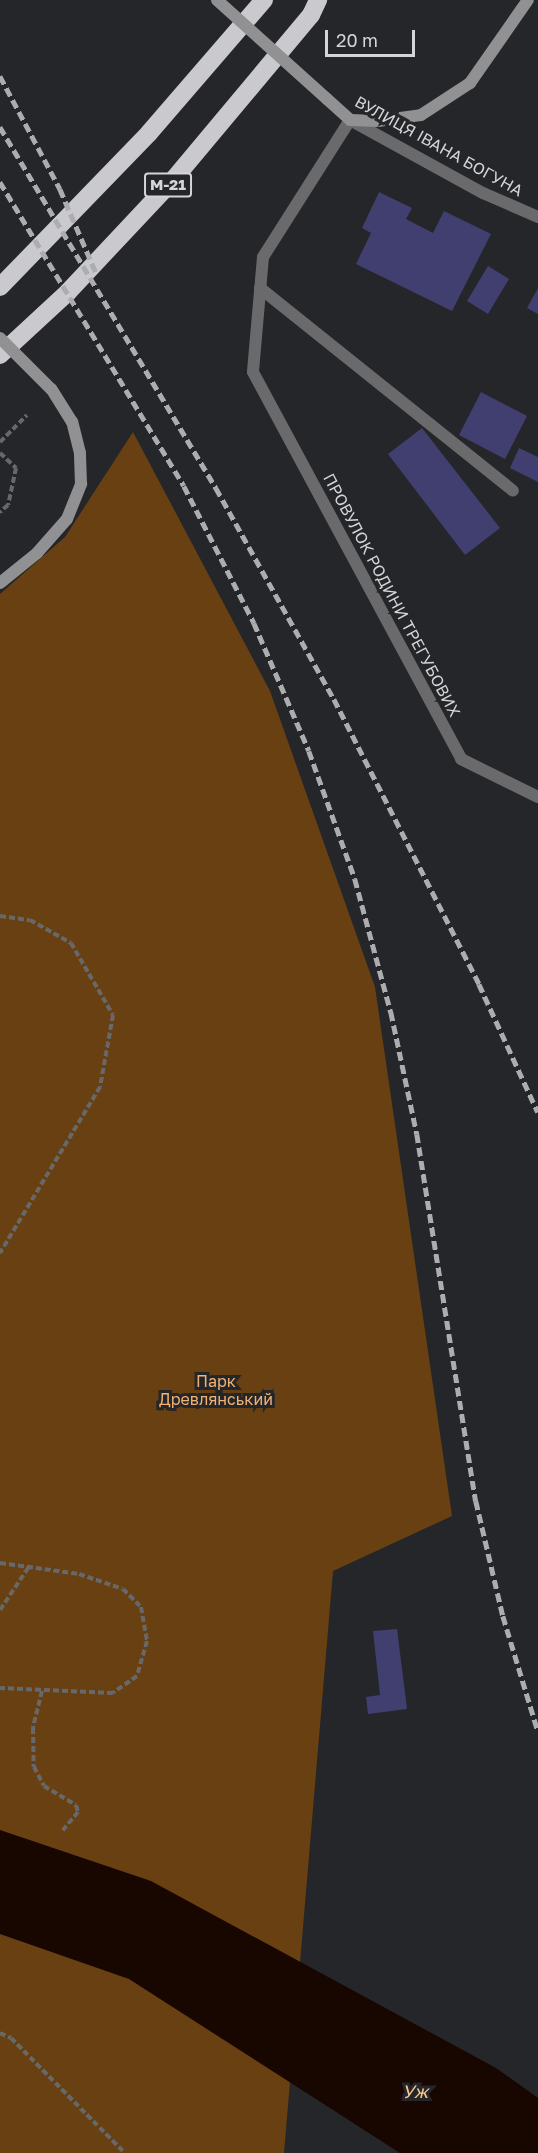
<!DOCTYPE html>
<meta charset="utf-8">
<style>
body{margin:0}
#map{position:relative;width:538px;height:2153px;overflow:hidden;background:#252629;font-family:"Golos Text",sans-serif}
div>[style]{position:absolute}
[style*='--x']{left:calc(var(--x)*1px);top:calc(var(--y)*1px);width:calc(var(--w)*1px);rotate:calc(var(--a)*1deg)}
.green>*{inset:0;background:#684012}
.water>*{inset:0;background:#180600}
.building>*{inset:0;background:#403f70}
.path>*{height:4px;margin-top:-2px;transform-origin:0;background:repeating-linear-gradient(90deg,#67686a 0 6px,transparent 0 9px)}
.lane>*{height:12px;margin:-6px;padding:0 6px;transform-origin:6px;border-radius:6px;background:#6a6a6c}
.street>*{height:12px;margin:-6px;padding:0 6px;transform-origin:6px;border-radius:6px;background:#6a6a6c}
.secondary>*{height:12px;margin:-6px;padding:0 6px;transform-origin:6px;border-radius:6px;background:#919193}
.highway>*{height:18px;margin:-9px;padding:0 9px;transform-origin:9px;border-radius:9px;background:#cacace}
.rail>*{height:4.5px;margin-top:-2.25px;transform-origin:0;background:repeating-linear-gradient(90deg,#acadaf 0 9px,transparent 0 13.5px)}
.secondary-bridge>*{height:12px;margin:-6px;padding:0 6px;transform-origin:6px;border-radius:6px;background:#919193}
span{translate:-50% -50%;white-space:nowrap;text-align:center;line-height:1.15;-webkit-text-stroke:6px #252629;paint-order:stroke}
.shield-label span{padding:2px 4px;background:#252629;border:2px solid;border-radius:4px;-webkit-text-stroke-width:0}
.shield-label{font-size:15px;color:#d4d5d6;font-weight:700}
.street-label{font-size:16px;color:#d4d5d6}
.park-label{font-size:16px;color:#f3b270}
.water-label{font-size:18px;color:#fac592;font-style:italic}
.scale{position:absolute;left:325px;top:30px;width:90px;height:27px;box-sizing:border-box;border:3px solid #d4d5d6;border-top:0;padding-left:8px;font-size:18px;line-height:21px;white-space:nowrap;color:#d4d5d6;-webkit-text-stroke:4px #252629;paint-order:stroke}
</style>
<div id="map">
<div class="green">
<i style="clip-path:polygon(133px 432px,270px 691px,375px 987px,452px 1516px,333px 1571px,284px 2153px,0 2153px,0 594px,65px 537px)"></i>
</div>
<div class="water">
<i style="clip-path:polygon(0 1830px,151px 1881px,496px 2068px,538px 2098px,538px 2153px,400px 2153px,129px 1979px,0 1934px)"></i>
</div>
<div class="building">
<i style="clip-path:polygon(379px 192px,412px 208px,406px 219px,433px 233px,444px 211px,491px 234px,452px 311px,356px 264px,371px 233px,362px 228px)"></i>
<i style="clip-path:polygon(488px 266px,509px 279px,488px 314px,467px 301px)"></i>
<i style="clip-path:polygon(538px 288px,538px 314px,527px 308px)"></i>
<i style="clip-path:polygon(481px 392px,527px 416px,505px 459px,459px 435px)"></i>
<i style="clip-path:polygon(422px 428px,500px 528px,465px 555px,388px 454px)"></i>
<i style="clip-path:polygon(519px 448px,538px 457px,538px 482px,510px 468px)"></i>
<i style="clip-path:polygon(397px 1629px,407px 1709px,368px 1714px,366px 1697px,380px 1695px,373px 1631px)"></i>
</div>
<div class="path">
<i style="--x:0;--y:442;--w:38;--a:-45"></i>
<i style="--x:0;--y:453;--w:22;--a:43"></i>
<i style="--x:16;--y:468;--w:38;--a:102"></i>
<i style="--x:8;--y:505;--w:11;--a:139"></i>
<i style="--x:0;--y:916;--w:30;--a:8"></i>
<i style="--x:30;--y:920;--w:47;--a:29.3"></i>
<i style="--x:71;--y:943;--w:83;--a:59.7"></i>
<i style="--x:113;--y:1015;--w:73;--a:100.2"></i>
<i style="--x:100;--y:1087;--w:194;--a:121.1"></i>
<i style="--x:0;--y:1563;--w:80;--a:7.9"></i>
<i style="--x:79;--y:1574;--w:46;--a:18.8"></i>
<i style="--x:123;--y:1589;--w:25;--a:45"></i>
<i style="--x:141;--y:1607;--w:35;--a:80"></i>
<i style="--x:147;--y:1641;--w:36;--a:106"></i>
<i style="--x:137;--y:1676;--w:29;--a:145"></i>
<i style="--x:113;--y:1693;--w:113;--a:-177.5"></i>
<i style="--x:0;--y:1610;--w:54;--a:-56.3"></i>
<i style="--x:42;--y:1691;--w:38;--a:104"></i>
<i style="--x:33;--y:1728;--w:39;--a:89"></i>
<i style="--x:34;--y:1767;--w:21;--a:62"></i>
<i style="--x:44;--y:1786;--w:37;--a:31"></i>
<i style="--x:76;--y:1805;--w:7;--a:74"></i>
<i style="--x:78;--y:1812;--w:26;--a:130"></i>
<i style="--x:0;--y:2033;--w:12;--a:24"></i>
<i style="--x:11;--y:2038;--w:162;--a:45.3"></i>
</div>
<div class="lane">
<i style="--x:350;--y:120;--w:162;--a:122.4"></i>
<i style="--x:263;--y:257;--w:115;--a:95"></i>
<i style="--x:253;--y:372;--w:439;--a:61.7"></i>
<i style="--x:461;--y:759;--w:86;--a:26.3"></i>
<i style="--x:260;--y:288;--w:324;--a:38.7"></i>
</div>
<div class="street">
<i style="--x:350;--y:120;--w:152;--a:28.8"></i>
<i style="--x:483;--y:193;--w:60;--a:23.6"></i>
</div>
<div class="secondary">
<i style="--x:327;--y:99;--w:31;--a:42"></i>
<i style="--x:350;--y:120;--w:28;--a:2"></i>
<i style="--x:378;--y:121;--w:43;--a:-7.9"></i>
<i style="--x:421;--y:115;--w:59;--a:-33.1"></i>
<i style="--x:470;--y:83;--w:101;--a:-55.1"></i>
<i style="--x:0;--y:583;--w:48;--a:-39"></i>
<i style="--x:37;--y:553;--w:45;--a:-48.6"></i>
<i style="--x:67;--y:519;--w:38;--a:-68"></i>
<i style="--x:81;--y:484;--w:31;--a:-92"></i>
<i style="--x:80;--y:453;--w:32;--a:-104"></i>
<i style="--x:72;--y:422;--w:39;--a:-122"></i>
</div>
<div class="highway">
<i style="--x:0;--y:287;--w:214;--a:-45.9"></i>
<i style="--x:149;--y:133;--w:176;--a:-49.2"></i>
<i style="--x:0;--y:355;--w:93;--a:-42.8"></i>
<i style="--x:68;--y:292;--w:154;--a:-46.8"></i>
<i style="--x:173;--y:180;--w:215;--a:-50.1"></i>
<i style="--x:311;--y:15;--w:17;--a:-65"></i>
</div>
<div class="rail">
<i style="--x:0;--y:76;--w:128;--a:62"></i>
<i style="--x:60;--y:189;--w:94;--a:66.7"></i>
<i style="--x:0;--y:127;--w:421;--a:59.1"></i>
<i style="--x:216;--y:488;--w:242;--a:60.8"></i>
<i style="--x:334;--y:699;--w:320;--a:63"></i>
<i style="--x:479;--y:984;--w:141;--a:65.3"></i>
<i style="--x:0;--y:182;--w:355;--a:58.8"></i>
<i style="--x:184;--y:486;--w:154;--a:62.9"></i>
<i style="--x:254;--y:623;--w:139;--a:66.7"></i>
<i style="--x:309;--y:751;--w:136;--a:70.2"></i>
<i style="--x:355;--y:879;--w:138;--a:74.9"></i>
<i style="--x:391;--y:1012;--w:125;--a:78"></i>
<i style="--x:417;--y:1134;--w:372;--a:80.9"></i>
<i style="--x:476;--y:1501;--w:118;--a:76.8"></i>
<i style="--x:503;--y:1616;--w:120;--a:73.1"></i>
</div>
<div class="secondary-bridge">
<i style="--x:217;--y:0;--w:148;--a:42"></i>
<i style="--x:0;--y:338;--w:72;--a:45"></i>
</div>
<div class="shield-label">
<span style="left:168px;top:185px">М-21</span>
</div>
<div class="street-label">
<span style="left:439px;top:146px;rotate:29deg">ВУЛИЦЯ ІВАНА БОГУНА</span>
<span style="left:392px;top:595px;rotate:62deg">ПРОВУЛОК РОДИНИ ТРЕГУБОВИХ</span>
</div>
<div class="park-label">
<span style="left:216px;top:1390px">Парк<br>Древлянський</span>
</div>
<div class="water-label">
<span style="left:415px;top:2091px">Уж</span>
</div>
<div class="scale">20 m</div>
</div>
